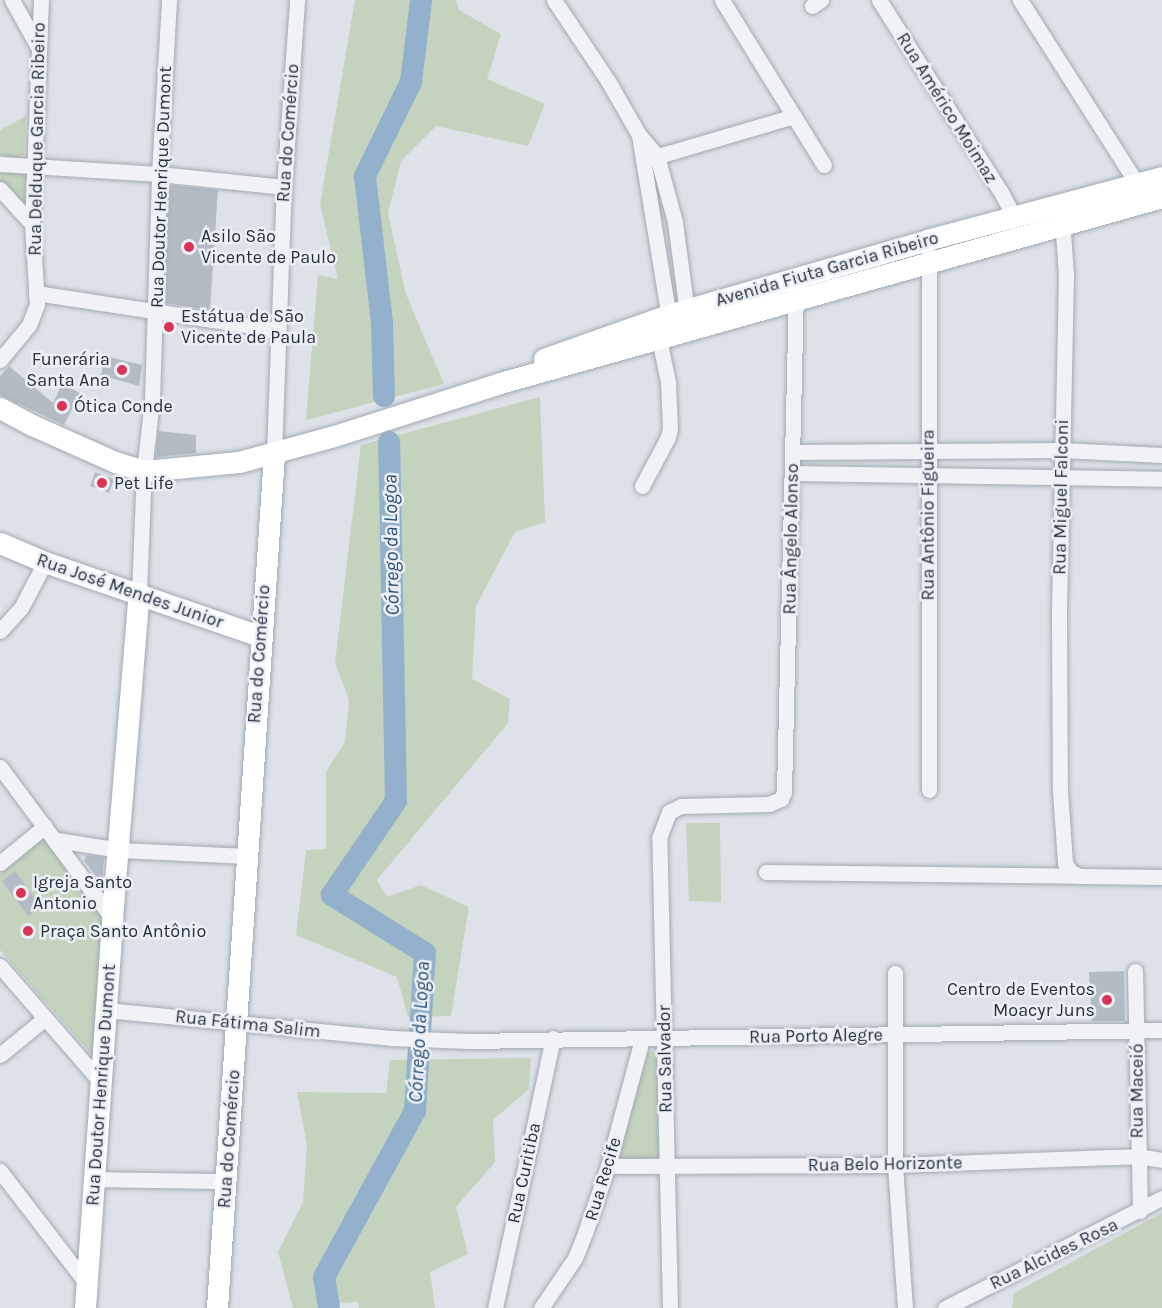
<!DOCTYPE html>
<meta charset="utf-8">
<style>
body{margin:0}
#map{position:relative;width:1162px;height:1308px;overflow:hidden;background:#dce2e8;font-family:Karla,sans-serif}
div>[style]{position:absolute}
[style*='--x']{left:calc(var(--x)*1px);top:calc(var(--y)*1px);width:calc(var(--w)*1px);rotate:calc(var(--a)*1deg)}
.green>*{inset:0;background:#c3d3bd}
.river>*{height:22px;margin:-11px;padding:0 11px;transform-origin:11px;border-radius:11px;background:#93b1cc}
.building>*{inset:0;background:#b3bbc5}
.roads{filter:drop-shadow(0 0 2px #a1a9b2) drop-shadow(0 0 2px #a1a9b2)}
.street>*{height:15px;margin:-7.5px;padding:0 7.5px;transform-origin:7.5px;border-radius:7.5px;background:#f0f2f6}
.secondary>*{height:21px;margin:-10.5px;padding:0 10.5px;transform-origin:10.5px;border-radius:10.5px;background:#fff}
.dots>*{width:16px;height:16px;translate:-50% -50%;box-sizing:border-box;border:3px solid #ecf0f6;border-radius:50%}
span{translate:-50% -50%;white-space:nowrap;text-align:center;line-height:1.15;-webkit-text-stroke:5px #ecf0f6;paint-order:stroke}
.street-label{font-size:18px;color:#253040}
.poi-label{font-size:18px;color:#253040}
.left{translate:0 -50%;text-align:left}
.right{translate:-100% -50%;text-align:right}
.water-label{font-size:20px;color:#2b5078;font-style:italic}
</style>
<div id="map">
<div class="green">
<i style="clip-path:polygon(355px 0,456px 0,459px 10px,501px 34px,487px 79px,545px 104px,528px 146px,436px 126px,401px 161px,388px 213px,406px 294px,444px 384px,306px 420px,318px 275px,338px 279px,320px 204px)"></i>
<i style="clip-path:polygon(26px 116px,24px 155px,18px 158px,0 155px,0 130px)"></i>
<i style="clip-path:polygon(0 171px,27px 174px,27px 210px,0 183px)"></i>
<i style="clip-path:polygon(540px 397px,545px 522px,515px 532px,476px 606px,472px 679px,510px 699px,508px 723px,377px 880px,387px 897px,421px 885px,469px 907px,451px 1016px,408px 1017px,397px 977px,296px 935px,306px 850px,326px 849px,326px 772px,345px 742px,349px 700px,335px 663px,361px 445px)"></i>
<i style="clip-path:polygon(686px 823px,720px 823px,721px 902px,689px 901px)"></i>
<i style="clip-path:polygon(45px 837px,103px 919px,94px 1057px,0 950px,0 874px)"></i>
<i style="clip-path:polygon(659px 1051px,660px 1165px,617px 1161px,648px 1052px)"></i>
<i style="clip-path:polygon(531px 1058px,529px 1089px,493px 1120px,495px 1162px,456px 1207px,468px 1254px,430px 1272px,435px 1308px,359px 1308px,358px 1302px,318px 1305px,318px 1308px,293px 1308px,278px 1252px,303px 1202px,307px 1146px,297px 1092px,386px 1093px,390px 1060px)"></i>
<i style="clip-path:polygon(1162px 1213px,1162px 1308px,1012px 1308px,1014px 1293px)"></i>
</div>
<div class="river">
<i style="--x:384;--y:396;--w:73;--a:-91.6"></i>
<i style="--x:382;--y:323;--w:148;--a:-96.6"></i>
<i style="--x:365;--y:176;--w:105;--a:-63.9"></i>
<i style="--x:411;--y:82;--w:83;--a:-83"></i>
<i style="--x:329;--y:1308;--w:31;--a:-99"></i>
<i style="--x:324;--y:1277;--w:189;--a:-61.3"></i>
<i style="--x:415;--y:1111;--w:158;--a:-86.4"></i>
<i style="--x:425;--y:953;--w:110;--a:-148.1"></i>
<i style="--x:332;--y:895;--w:114;--a:-55.8"></i>
<i style="--x:396;--y:801;--w:359;--a:-91.1"></i>
</div>
<div class="building">
<i style="clip-path:polygon(168px 185px,218px 190px,210px 310px,165px 303px)"></i>
<i style="clip-path:polygon(105px 356px,142px 365px,139px 386px,101px 375px)"></i>
<i style="clip-path:polygon(9px 366px,53px 403px,62px 384px,80px 393px,64px 425px,0 395px,0 376px)"></i>
<i style="clip-path:polygon(158px 431px,196px 435px,196px 453px,156px 457px)"></i>
<i style="clip-path:polygon(95px 472px,114px 479px,109px 493px,90px 486px)"></i>
<i style="clip-path:polygon(87px 855px,104px 857px,102px 883px,84px 861px)"></i>
<i style="clip-path:polygon(15px 871px,41px 906px,28px 916px,2px 881px)"></i>
<i style="clip-path:polygon(1124px 971px,1125px 1021px,1092px 1021px,1089px 972px)"></i>
</div>
<div class="roads">
<div class="street">
<i style="--x:12;--y:0;--w:54;--a:61"></i>
<i style="--x:554;--y:0;--w:97;--a:56.3"></i>
<i style="--x:608;--y:81;--w:62;--a:60.1"></i>
<i style="--x:639;--y:135;--w:28;--a:49"></i>
<i style="--x:657;--y:156;--w:68;--a:74.7"></i>
<i style="--x:675;--y:222;--w:98;--a:82.4"></i>
<i style="--x:722;--y:0;--w:194;--a:58.3"></i>
<i style="--x:879;--y:0;--w:230;--a:57.6"></i>
<i style="--x:1002;--y:194;--w:26;--a:62"></i>
<i style="--x:1020;--y:0;--w:218;--a:57.5"></i>
<i style="--x:812;--y:6;--w:11;--a:-34"></i>
<i style="--x:639;--y:135;--w:193;--a:80.7"></i>
<i style="--x:648;--y:159;--w:152;--a:-16.4"></i>
<i style="--x:0;--y:164;--w:159;--a:3.6"></i>
<i style="--x:159;--y:174;--w:126;--a:5.9"></i>
<i style="--x:0;--y:189;--w:47;--a:47.6"></i>
<i style="--x:1062;--y:217;--w:59;--a:86.1"></i>
<i style="--x:1066;--y:276;--w:342;--a:91.2"></i>
<i style="--x:1059;--y:618;--w:173;--a:89.7"></i>
<i style="--x:1060;--y:791;--w:72;--a:86"></i>
<i style="--x:1065;--y:863;--w:9;--a:58"></i>
<i style="--x:1070;--y:871;--w:10;--a:29"></i>
<i style="--x:1079;--y:876;--w:83;--a:0.7"></i>
<i style="--x:929;--y:255;--w:535;--a:90"></i>
<i style="--x:36;--y:293;--w:245;--a:8.7"></i>
<i style="--x:0;--y:360;--w:45;--a:-50.4"></i>
<i style="--x:29;--y:325;--w:22;--a:-69"></i>
<i style="--x:37;--y:304;--w:80;--a:-93.6"></i>
<i style="--x:32;--y:224;--w:224;--a:-87.7"></i>
<i style="--x:793;--y:452;--w:269;--a:-0.4"></i>
<i style="--x:1062;--y:450;--w:100;--a:2.9"></i>
<i style="--x:274;--y:454;--w:267;--a:-87.9"></i>
<i style="--x:284;--y:187;--w:187;--a:-86"></i>
<i style="--x:793;--y:473;--w:369;--a:0.9"></i>
<i style="--x:642;--y:486;--w:55;--a:-62"></i>
<i style="--x:668;--y:437;--w:9;--a:-77"></i>
<i style="--x:670;--y:428;--w:46;--a:-92.5"></i>
<i style="--x:668;--y:382;--w:44;--a:-101.8"></i>
<i style="--x:139;--y:593;--w:122;--a:-87.7"></i>
<i style="--x:144;--y:471;--w:71;--a:-83.6"></i>
<i style="--x:152;--y:400;--w:226;--a:-88.2"></i>
<i style="--x:159;--y:174;--w:174;--a:-86.7"></i>
<i style="--x:0;--y:631;--w:31;--a:-48"></i>
<i style="--x:21;--y:608;--w:52;--a:-62.4"></i>
<i style="--x:0;--y:767;--w:188;--a:53.4"></i>
<i style="--x:57;--y:840;--w:64;--a:9"></i>
<i style="--x:120;--y:850;--w:127;--a:2.7"></i>
<i style="--x:0;--y:863;--w:58;--a:-39.4"></i>
<i style="--x:766;--y:872;--w:313;--a:0.7"></i>
<i style="--x:0;--y:966;--w:154;--a:49"></i>
<i style="--x:1135;--y:971;--w:240;--a:88.8"></i>
<i style="--x:895;--y:973;--w:192;--a:90"></i>
<i style="--x:895;--y:1165;--w:143;--a:86"></i>
<i style="--x:106;--y:1010;--w:286;--a:5.6"></i>
<i style="--x:391;--y:1038;--w:78;--a:2.2"></i>
<i style="--x:469;--y:1041;--w:693;--a:-0.91"></i>
<i style="--x:0;--y:1055;--w:57;--a:-39.3"></i>
<i style="--x:608;--y:1166;--w:287;--a:-0.2"></i>
<i style="--x:895;--y:1165;--w:242;--a:-2.1"></i>
<i style="--x:1137;--y:1156;--w:25;--a:9"></i>
<i style="--x:0;--y:1171;--w:143;--a:52.4"></i>
<i style="--x:94;--y:1179;--w:133;--a:0.9"></i>
<i style="--x:495;--y:1308;--w:276;--a:-77.9"></i>
<i style="--x:541;--y:1308;--w:60;--a:-55.8"></i>
<i style="--x:575;--y:1258;--w:27;--a:-68"></i>
<i style="--x:585;--y:1233;--w:71;--a:-71.1"></i>
<i style="--x:608;--y:1166;--w:131;--a:-75"></i>
<i style="--x:670;--y:1308;--w:470;--a:-91.3"></i>
<i style="--x:659;--y:838;--w:28;--a:-69"></i>
<i style="--x:669;--y:812;--w:13;--a:-27"></i>
<i style="--x:681;--y:806;--w:88;--a:-1.3"></i>
<i style="--x:769;--y:804;--w:13;--a:-23"></i>
<i style="--x:781;--y:799;--w:8;--a:-67"></i>
<i style="--x:784;--y:792;--w:501;--a:-88.63"></i>
<i style="--x:945;--y:1308;--w:243;--a:-26.9"></i>
</div>
<div class="secondary">
<i style="--x:544;--y:359;--w:132;--a:-19.5"></i>
<i style="--x:668;--y:315;--w:270;--a:-16.1"></i>
<i style="--x:927;--y:240;--w:243;--a:-15"></i>
<i style="--x:0;--y:408;--w:36;--a:28"></i>
<i style="--x:32;--y:425;--w:91;--a:24"></i>
<i style="--x:115;--y:462;--w:30;--a:17"></i>
<i style="--x:144;--y:471;--w:95;--a:-5.4"></i>
<i style="--x:239;--y:462;--w:98;--a:-15.3"></i>
<i style="--x:334;--y:436;--w:174;--a:-17.7"></i>
<i style="--x:500;--y:383;--w:688;--a:-15.69"></i>
<i style="--x:0;--y:543;--w:49;--a:22.9"></i>
<i style="--x:45;--y:562;--w:227;--a:19"></i>
<i style="--x:85;--y:1308;--w:391;--a:-86"></i>
<i style="--x:112;--y:918;--w:326;--a:-85.3"></i>
<i style="--x:217;--y:1308;--w:856;--a:-86.18"></i>
</div>
</div>
<div class="dots">
<i style="left:189px;top:247px;background:#db3353"></i>
<i style="left:169px;top:327px;background:#db3353"></i>
<i style="left:122px;top:370px;background:#db3353"></i>
<i style="left:62px;top:406px;background:#db3353"></i>
<i style="left:102px;top:483px;background:#db3353"></i>
<i style="left:21px;top:893px;background:#db3353"></i>
<i style="left:28px;top:931px;background:#db3353"></i>
<i style="left:1107px;top:1000px;background:#db3353"></i>
</div>
<div class="street-label">
<span style="left:947px;top:108px;rotate:58deg">Rua Américo Moimaz</span>
<span style="left:288px;top:133px;rotate:-86deg">Rua do Comércio</span>
<span style="left:37px;top:139px;rotate:-89deg">Rua Delduque Garcia Ribeiro</span>
<span style="left:161px;top:187px;rotate:-88deg">Rua Doutor Henrique Dumont</span>
<span style="left:827px;top:269px;rotate:-16deg">Avenida Fiuta Garcia Ribeiro</span>
<span style="left:1061px;top:497px;rotate:-89deg">Rua Miguel Falconi</span>
<span style="left:928px;top:515px;rotate:-90deg">Rua Antônio Figueira</span>
<span style="left:791px;top:539px;rotate:-89deg">Rua Ângelo Alonso</span>
<span style="left:130px;top:591px;rotate:19deg">Rua José Mendes Junior</span>
<span style="left:259px;top:654px;rotate:-86deg">Rua do Comércio</span>
<span style="left:248px;top:1024px;rotate:6deg">Rua Fátima Salim</span>
<span style="left:816px;top:1036px;rotate:-1deg">Rua Porto Alegre</span>
<span style="left:665px;top:1059px;rotate:-91deg">Rua Salvador</span>
<span style="left:101px;top:1085px;rotate:-86deg">Rua Doutor Henrique Dumont</span>
<span style="left:1137px;top:1091px;rotate:-90deg">Rua Maceió</span>
<span style="left:229px;top:1139px;rotate:-86deg">Rua do Comércio</span>
<span style="left:885px;top:1164px;rotate:-1deg">Rua Belo Horizonte</span>
<span style="left:524px;top:1173px;rotate:-78deg">Rua Curitiba</span>
<span style="left:603px;top:1179px;rotate:-73deg">Rua Recife</span>
<span style="left:1054px;top:1254px;rotate:-26deg">Rua Alcides Rosa</span>
</div>
<div class="poi-label">
<span class="left" style="left:201px;top:247px">Asilo São<br>Vicente de Paulo</span>
<span class="left" style="left:181px;top:327px">Estátua de São<br>Vicente de Paula</span>
<span class="right" style="left:110px;top:370px">Funerária<br>Santa Ana</span>
<span class="left" style="left:74px;top:406px">Ótica Conde</span>
<span class="left" style="left:114px;top:483px">Pet Life</span>
<span class="left" style="left:33px;top:893px">Igreja Santo<br>Antonio</span>
<span class="left" style="left:40px;top:931px">Praça Santo Antônio</span>
<span class="right" style="left:1095px;top:1000px">Centro de Eventos<br>Moacyr Juns</span>
</div>
<div class="water-label">
<span style="left:391px;top:545px;rotate:-91deg">Córrego da Logoa</span>
<span style="left:419px;top:1032px;rotate:-87deg">Córrego da Logoa</span>
</div>
</div>
